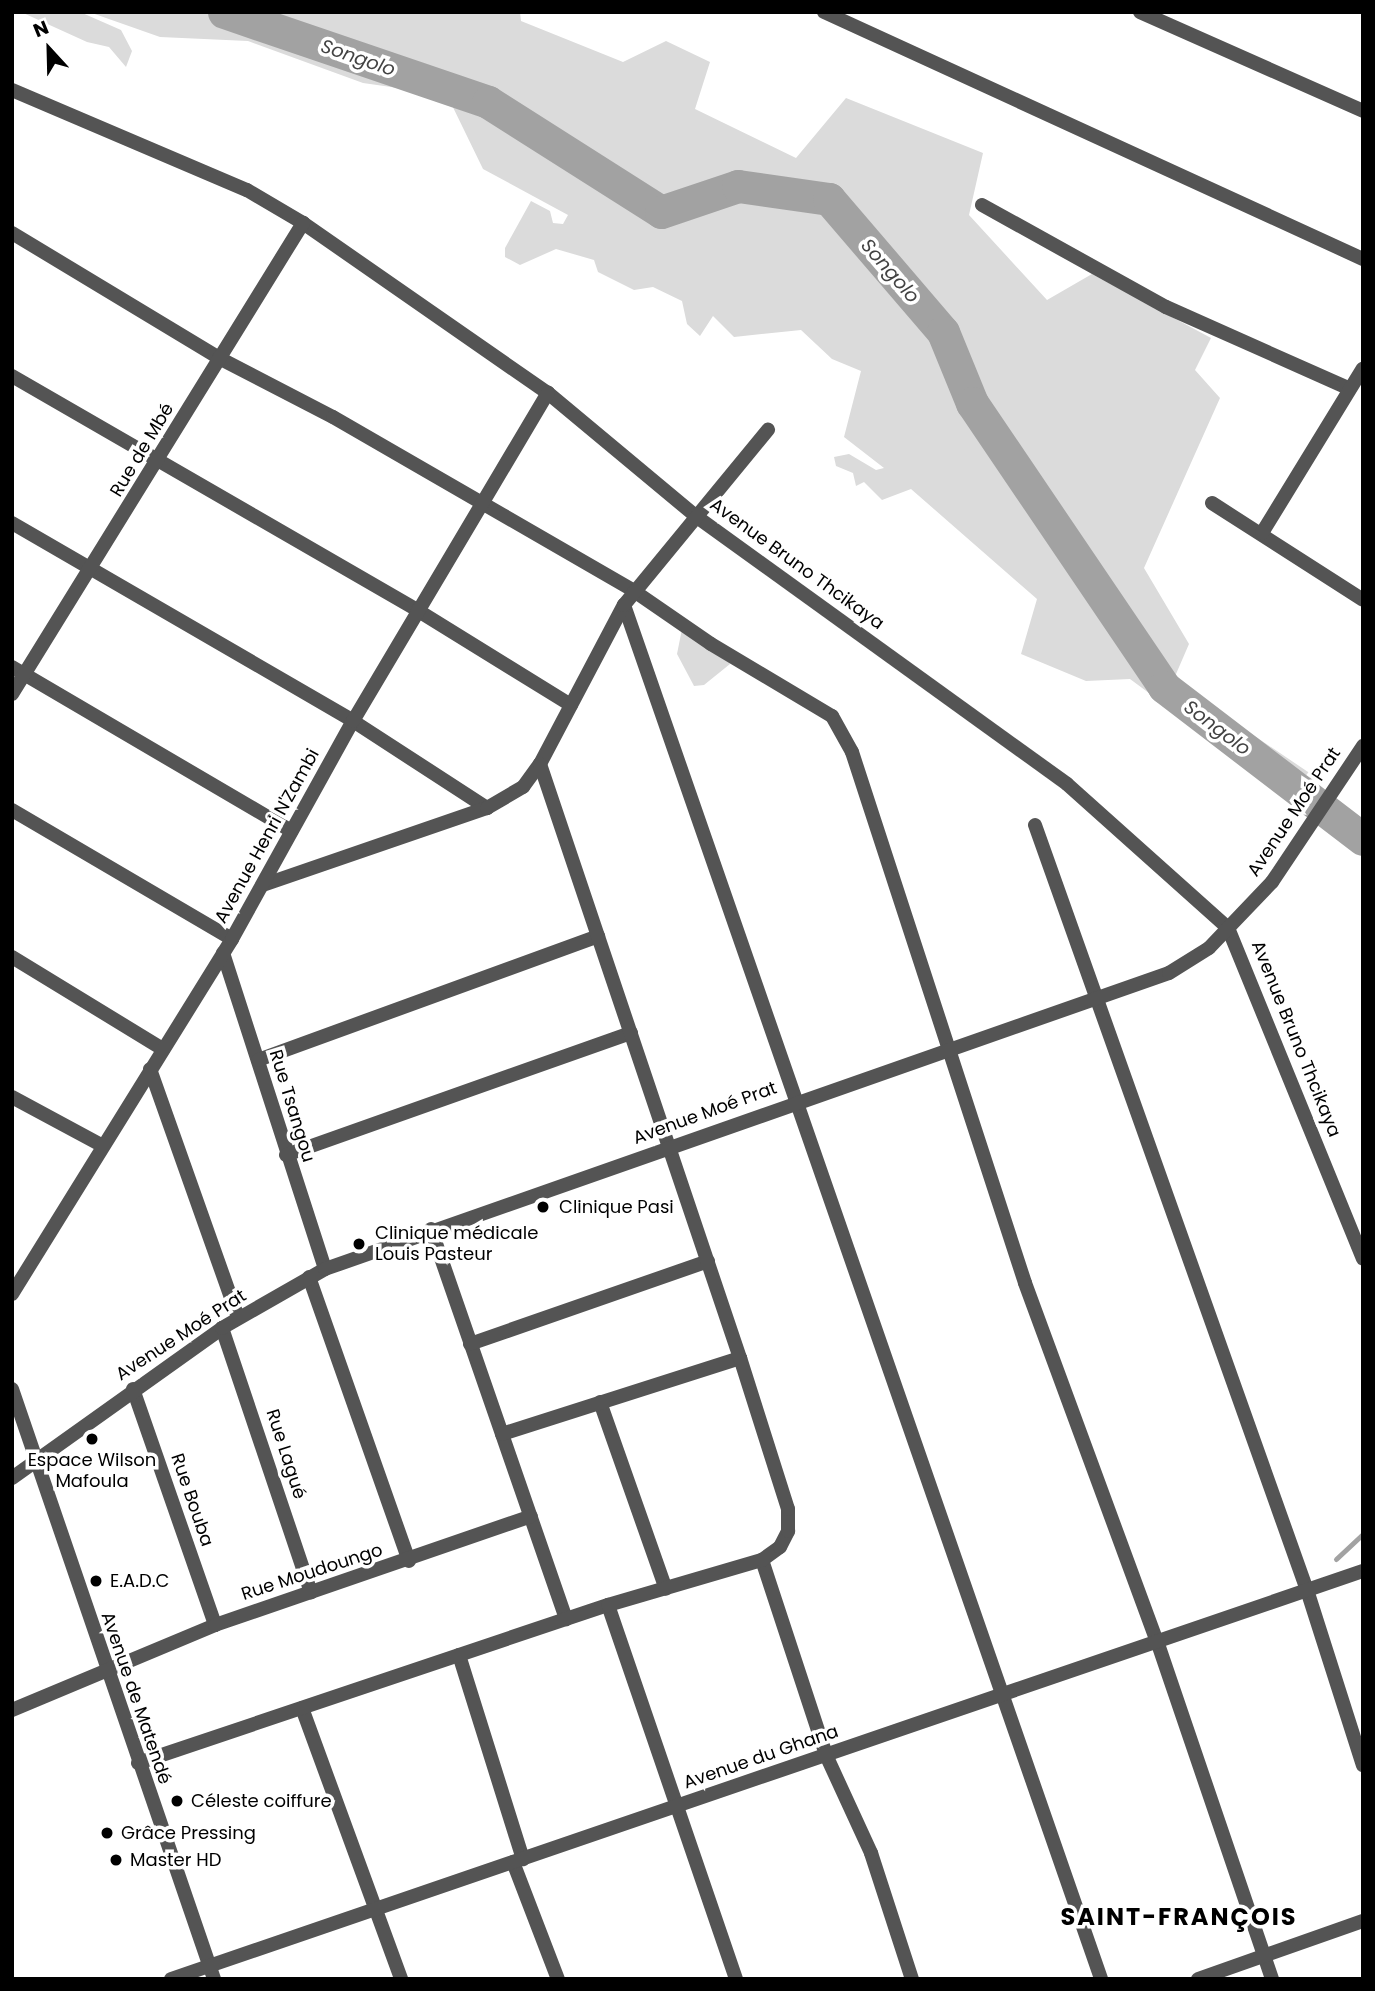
<!DOCTYPE html>
<meta charset="utf-8">
<style>
body{margin:0}
#map{position:relative;width:1375px;height:1991px;overflow:hidden;background:#fff;font-family:Poppins,sans-serif}
div>[style]{position:absolute}
[style*='--x']{left:calc(var(--x)*1px);top:calc(var(--y)*1px);width:calc(var(--w)*1px);rotate:calc(var(--a)*1deg)}
.green>*{inset:0;background:#dbdbdb}
.stream>*{height:5px;margin:-2.5px;padding:0 2.5px;transform-origin:2.5px;border-radius:2.5px;background:#a2a2a2}
.river>*{height:33px;margin:-16.5px;padding:0 16.5px;transform-origin:16.5px;border-radius:16.5px;background:#a2a2a2}
.minor>*{height:14px;margin:-7px;padding:0 7px;transform-origin:7px;border-radius:7px;background:#545454}
.tertiary>*{height:14px;margin:-7px;padding:0 7px;transform-origin:7px;border-radius:7px;background:#545454}
.dots>*{width:19px;height:19px;translate:-50% -50%;box-sizing:border-box;border:4px solid #fff;border-radius:50%}
span{translate:-50% -50%;white-space:nowrap;text-align:center;line-height:1.15;-webkit-text-stroke:7px #fff;paint-order:stroke}
.street-label{font-size:18px;color:#000}
.poi-label{font-size:18px;color:#000}
.left{translate:0 -50%;text-align:left}
.water-label{font-size:19px;color:#434343;font-style:italic}
.district-label{font-size:24px;color:#000;font-weight:700;letter-spacing:2px}
.frame{position:absolute;inset:0;border:14px solid #000;pointer-events:none}
.north{position:absolute;left:14px;top:14px;width:70px;height:70px;-webkit-text-stroke:5px #fff;paint-order:stroke;rotate:338deg;font-size:19px;font-weight:700;line-height:28px;text-align:center;color:#000}
.north::after{content:'';display:block;margin:auto;width:24px;height:32px;background:#000;clip-path:polygon(50% 0,100% 100%,50% 72%,0 100%)}
</style>
<div id="map">
<div class="green">
<i style="clip-path:polygon(21px 12px,80px 12px,121px 30px,132px 51px,126px 67px,109px 47px,87px 42px)"></i>
<i style="clip-path:polygon(89px 12px,520px 12px,521px 21px,623px 62px,666px 41px,710px 62px,695px 109px,796px 158px,846px 98px,983px 153px,969px 215px,1047px 300px,1092px 274px,1211px 338px,1195px 370px,1220px 398px,1144px 568px,1189px 644px,1173px 681px,1314px 776px,1292px 799px,1130px 679px,1086px 681px,1021px 654px,1037px 599px,911px 489px,882px 500px,864px 482px,856px 486px,853px 473px,836px 466px,834px 457px,849px 454px,876px 470px,884px 468px,844px 437px,861px 371px,832px 359px,801px 330px,734px 337px,713px 316px,700px 336px,687px 324px,682px 301px,653px 287px,634px 290px,598px 272px,594px 260px,556px 249px,520px 265px,505px 257px,505px 248px,531px 201px,550px 211px,553px 223px,563px 224px,568px 215px,483px 169px,447px 95px,363px 83px,248px 41px,160px 37px)"></i>
<i style="clip-path:polygon(682px 629px,726px 656px,730px 664px,704px 685px,694px 686px,677px 654px)"></i>
</div>
<div class="stream">
<i style="--x:1336;--y:1559;--w:37;--a:-43"></i>
</div>
<div class="river">
<i style="--x:224;--y:12;--w:279;--a:18.8"></i>
<i style="--x:488;--y:102;--w:205;--a:32.4"></i>
<i style="--x:661;--y:212;--w:81;--a:-18.7"></i>
<i style="--x:738;--y:186;--w:92;--a:8.1"></i>
<i style="--x:829;--y:199;--w:175;--a:49.4"></i>
<i style="--x:943;--y:332;--w:77;--a:67.8"></i>
<i style="--x:972;--y:403;--w:343;--a:55.9"></i>
<i style="--x:1164;--y:687;--w:250;--a:37.4"></i>
</div>
<div class="minor">
<i style="--x:824;--y:12;--w:593;--a:24.62"></i>
<i style="--x:1140;--y:12;--w:244;--a:23.9"></i>
<i style="--x:12;--y:90;--w:255;--a:23.1"></i>
<i style="--x:247;--y:190;--w:65;--a:30.5"></i>
<i style="--x:303;--y:223;--w:298;--a:34.8"></i>
<i style="--x:548;--y:393;--w:194;--a:39.8"></i>
<i style="--x:697;--y:517;--w:456;--a:35.8"></i>
<i style="--x:1067;--y:784;--w:216;--a:41.8"></i>
<i style="--x:1228;--y:928;--w:357;--a:67.8"></i>
<i style="--x:982;--y:205;--w:210;--a:29"></i>
<i style="--x:1166;--y:307;--w:201;--a:24"></i>
<i style="--x:12;--y:233;--w:242;--a:31.1"></i>
<i style="--x:219;--y:358;--w:128;--a:27.4"></i>
<i style="--x:333;--y:417;--w:348;--a:30"></i>
<i style="--x:634;--y:591;--w:93;--a:34.5"></i>
<i style="--x:711;--y:644;--w:141;--a:30.8"></i>
<i style="--x:832;--y:716;--w:41;--a:60.9"></i>
<i style="--x:852;--y:752;--w:558;--a:71.95"></i>
<i style="--x:1025;--y:1283;--w:382;--a:69.8"></i>
<i style="--x:1157;--y:1641;--w:357;--a:71.2"></i>
<i style="--x:12;--y:376;--w:468;--a:30"></i>
<i style="--x:417;--y:610;--w:181;--a:31.7"></i>
<i style="--x:1212;--y:503;--w:179;--a:32.7"></i>
<i style="--x:12;--y:523;--w:394;--a:30.1"></i>
<i style="--x:353;--y:721;--w:160;--a:33"></i>
<i style="--x:1262;--y:533;--w:193;--a:-58.5"></i>
<i style="--x:624;--y:605;--w:1454;--a:70.85"></i>
<i style="--x:12;--y:667;--w:324;--a:30.4"></i>
<i style="--x:12;--y:694;--w:554;--a:-58.29"></i>
<i style="--x:12;--y:810;--w:255;--a:30.4"></i>
<i style="--x:1035;--y:825;--w:812;--a:70.43"></i>
<i style="--x:1307;--y:1590;--w:184;--a:72.3"></i>
<i style="--x:263;--y:885;--w:237;--a:-19"></i>
<i style="--x:487;--y:808;--w:42;--a:-30.3"></i>
<i style="--x:523;--y:787;--w:29;--a:-54"></i>
<i style="--x:540;--y:764;--w:180;--a:-62.2"></i>
<i style="--x:624;--y:605;--w:227;--a:-50.6"></i>
<i style="--x:223;--y:953;--w:332;--a:72.1"></i>
<i style="--x:12;--y:957;--w:177;--a:31.4"></i>
<i style="--x:258;--y:1060;--w:362;--a:-20"></i>
<i style="--x:150;--y:1069;--w:264;--a:70.5"></i>
<i style="--x:12;--y:1097;--w:101;--a:28.3"></i>
<i style="--x:286;--y:1155;--w:366;--a:-19.5"></i>
<i style="--x:431;--y:1229;--w:413;--a:70.9"></i>
<i style="--x:309;--y:1277;--w:301;--a:70.6"></i>
<i style="--x:12;--y:1294;--w:418;--a:-58.2"></i>
<i style="--x:232;--y:939;--w:249;--a:-61"></i>
<i style="--x:353;--y:721;--w:382;--a:-59.3"></i>
<i style="--x:222;--y:1328;--w:279;--a:71.4"></i>
<i style="--x:470;--y:1344;--w:252;--a:-19.2"></i>
<i style="--x:12;--y:1389;--w:624;--a:71.1"></i>
<i style="--x:133;--y:1389;--w:250;--a:70.8"></i>
<i style="--x:600;--y:1402;--w:198;--a:70.6"></i>
<i style="--x:502;--y:1434;--w:250;--a:-17.7"></i>
<i style="--x:762;--y:1560;--w:205;--a:71.8"></i>
<i style="--x:826;--y:1755;--w:108;--a:65.3"></i>
<i style="--x:871;--y:1853;--w:133;--a:72"></i>
<i style="--x:608;--y:1605;--w:395;--a:71.1"></i>
<i style="--x:459;--y:1655;--w:214;--a:72.6"></i>
<i style="--x:302;--y:1708;--w:289;--a:69.9"></i>
<i style="--x:12;--y:1710;--w:220;--a:-22.7"></i>
<i style="--x:215;--y:1625;--w:334;--a:-19"></i>
<i style="--x:138;--y:1763;--w:496;--a:-18.6"></i>
<i style="--x:608;--y:1605;--w:160;--a:-16.3"></i>
<i style="--x:762;--y:1560;--w:22;--a:-36"></i>
<i style="--x:780;--y:1547;--w:18;--a:-63"></i>
<i style="--x:788;--y:1531;--w:22;--a:-90"></i>
<i style="--x:788;--y:1509;--w:158;--a:-107.6"></i>
<i style="--x:740;--y:1358;--w:627;--a:-108.61"></i>
<i style="--x:513;--y:1862;--w:125;--a:69"></i>
<i style="--x:171;--y:1979;--w:1260;--a:-18.9"></i>
<i style="--x:1198;--y:1979;--w:175;--a:-19.4"></i>
</div>
<div class="tertiary">
<i style="--x:12;--y:1478;--w:258;--a:-35.5"></i>
<i style="--x:222;--y:1328;--w:119;--a:-29.8"></i>
<i style="--x:325;--y:1269;--w:894;--a:-19.33"></i>
<i style="--x:1169;--y:973;--w:47;--a:-32"></i>
<i style="--x:1209;--y:948;--w:91;--a:-46.3"></i>
<i style="--x:1272;--y:882;--w:164;--a:-56.2"></i>
</div>
<div class="dots">
<i style="left:543px;top:1207px;background:#000"></i>
<i style="left:359px;top:1244px;background:#000"></i>
<i style="left:92px;top:1439px;background:#000"></i>
<i style="left:96px;top:1581px;background:#000"></i>
<i style="left:177px;top:1801px;background:#000"></i>
<i style="left:107px;top:1833px;background:#000"></i>
<i style="left:116px;top:1860px;background:#000"></i>
</div>
<div class="street-label">
<span style="left:142px;top:450px;rotate:-59deg">Rue de Mbé</span>
<span style="left:797px;top:564px;rotate:36deg">Avenue Bruno Thcikaya</span>
<span style="left:1294px;top:812px;rotate:-56deg">Avenue Moé Prat</span>
<span style="left:267px;top:836px;rotate:-61deg">Avenue Henri N'Zambi</span>
<span style="left:1296px;top:1039px;rotate:68deg">Avenue Bruno Thcikaya</span>
<span style="left:292px;top:1106px;rotate:73deg">Rue Tsangou</span>
<span style="left:705px;top:1113px;rotate:-20deg">Avenue Moé Prat</span>
<span style="left:181px;top:1335px;rotate:-33deg">Avenue Moé Prat</span>
<span style="left:286px;top:1454px;rotate:72deg">Rue Lagué</span>
<span style="left:192px;top:1500px;rotate:71deg">Rue Bouba</span>
<span style="left:312px;top:1572px;rotate:-18deg">Rue Moudoungo</span>
<span style="left:136px;top:1698px;rotate:71deg">Avenue de Matendé</span>
<span style="left:761px;top:1757px;rotate:-19deg">Avenue du Ghana</span>
</div>
<div class="poi-label">
<span class="left" style="left:559px;top:1207px">Clinique Pasi</span>
<span class="left" style="left:375px;top:1244px">Clinique médicale<br>Louis Pasteur</span>
<span style="left:92px;top:1471px">Espace Wilson<br>Mafoula</span>
<span class="left" style="left:110px;top:1581px">E.A.D.C</span>
<span class="left" style="left:191px;top:1801px">Céleste coiffure</span>
<span class="left" style="left:121px;top:1833px">Grâce Pressing</span>
<span class="left" style="left:130px;top:1860px">Master HD</span>
</div>
<div class="water-label">
<span style="left:358px;top:58px;rotate:19deg">Songolo</span>
<span style="left:890px;top:271px;rotate:49deg">Songolo</span>
<span style="left:1217px;top:728px;rotate:37deg">Songolo</span>
</div>
<div class="district-label">
<span style="left:1179px;top:1917px">SAINT-FRANÇOIS</span>
</div>
<div class="frame"></div>
<div class="north">N</div>
</div>
